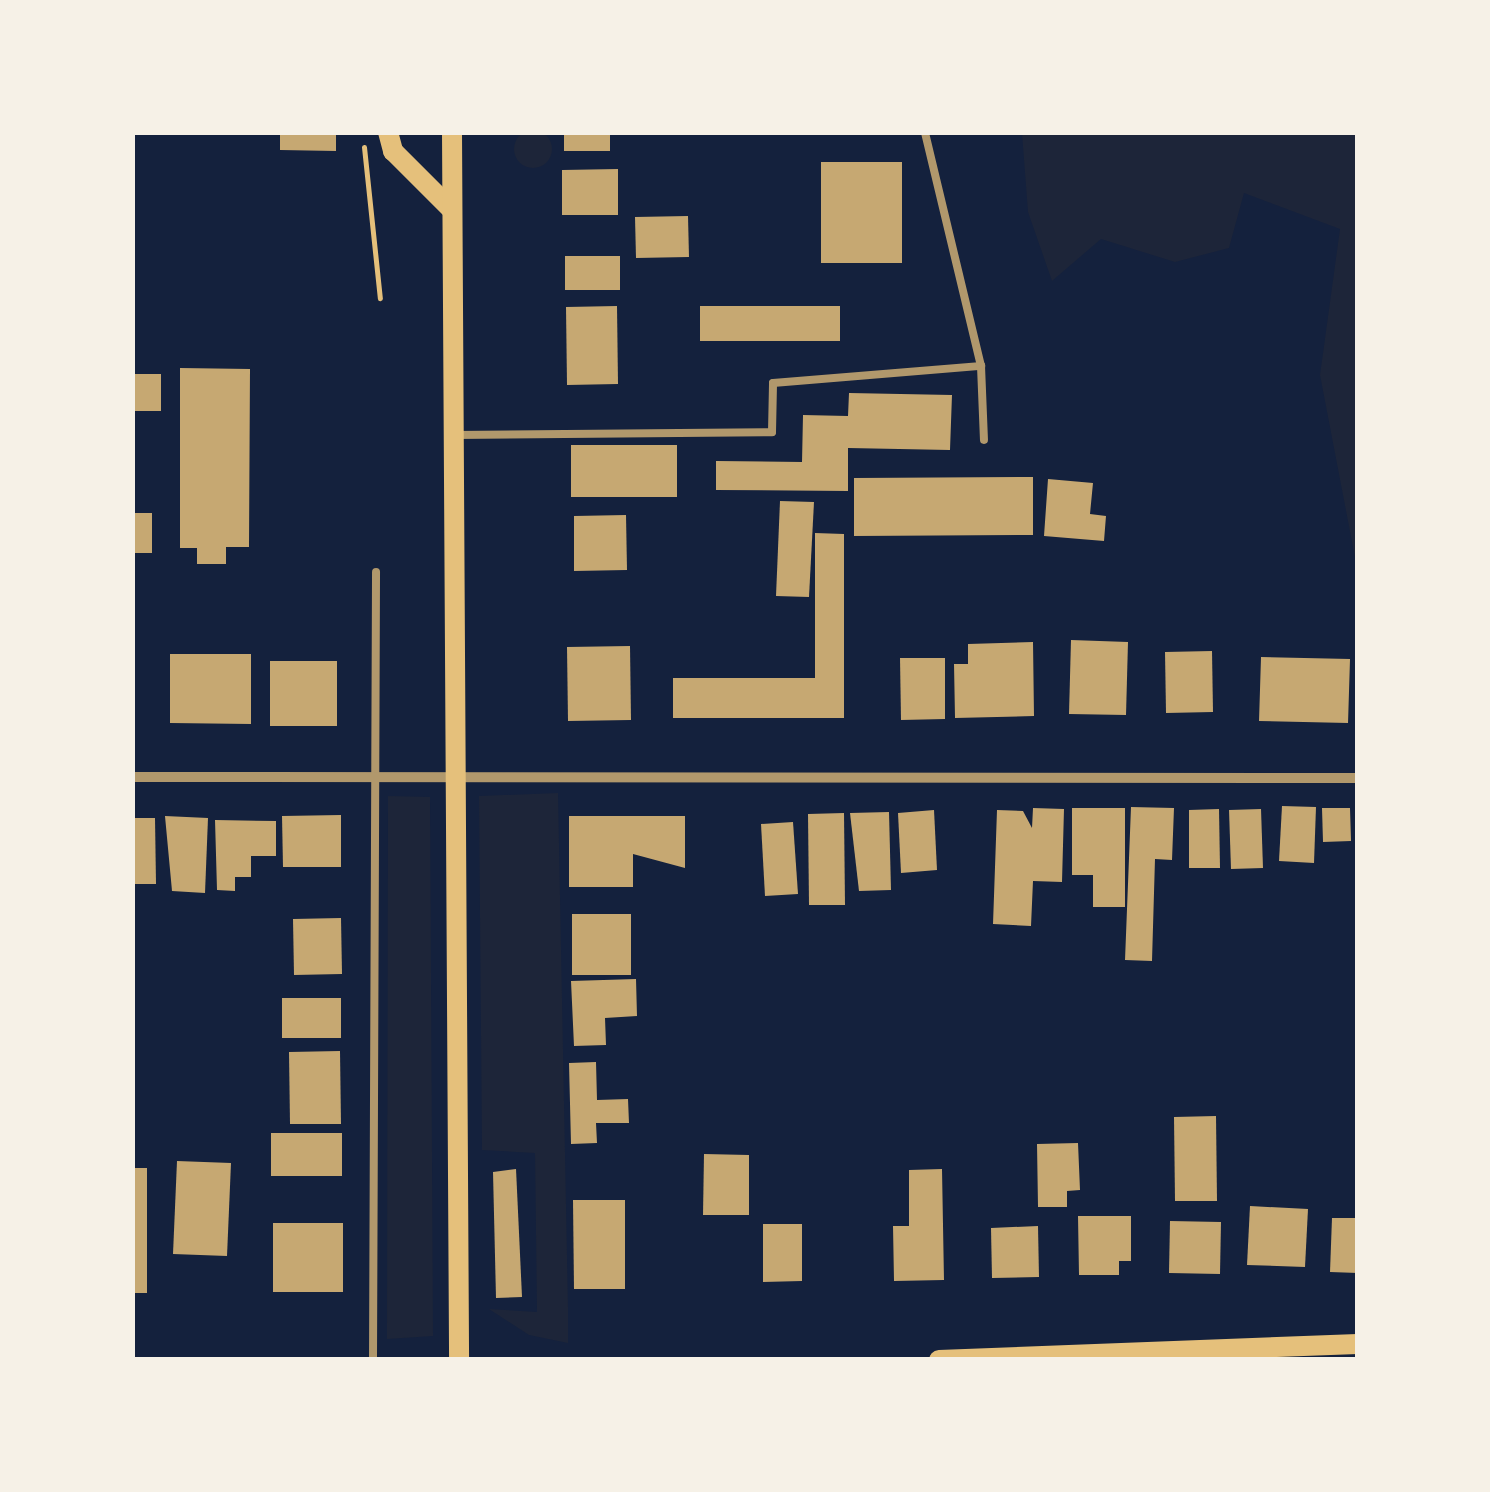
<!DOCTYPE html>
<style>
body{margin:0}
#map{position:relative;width:1490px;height:1492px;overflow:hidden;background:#14213d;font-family:Overpass,sans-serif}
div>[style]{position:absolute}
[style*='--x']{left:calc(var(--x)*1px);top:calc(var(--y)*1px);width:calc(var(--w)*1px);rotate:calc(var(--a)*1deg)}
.green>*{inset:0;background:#1d2539}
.round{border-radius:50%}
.building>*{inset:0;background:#c6a872}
.path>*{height:5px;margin:-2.5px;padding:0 2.5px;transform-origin:2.5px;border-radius:2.5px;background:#e5c07b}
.service>*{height:8px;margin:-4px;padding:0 4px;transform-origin:4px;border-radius:4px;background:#b1986c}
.minor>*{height:10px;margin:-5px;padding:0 5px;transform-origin:5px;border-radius:5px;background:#b1986c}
.secondary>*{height:20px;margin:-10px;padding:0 10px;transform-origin:10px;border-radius:10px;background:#e5c07b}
span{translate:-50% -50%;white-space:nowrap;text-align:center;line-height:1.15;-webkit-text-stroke:10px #f6f1e7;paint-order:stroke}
.frame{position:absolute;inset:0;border:135px solid #f6f1e7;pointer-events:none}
</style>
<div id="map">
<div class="green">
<i class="round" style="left:514px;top:130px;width:38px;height:38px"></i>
<i style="clip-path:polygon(1022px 133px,1357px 133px,1357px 568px,1320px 375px,1340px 229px,1244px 193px,1229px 248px,1175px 262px,1101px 239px,1052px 281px,1028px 212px)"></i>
<i style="clip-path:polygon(558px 793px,568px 1308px,568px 1343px,529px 1335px,489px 1309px,537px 1312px,535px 1153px,482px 1150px,479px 796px)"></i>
<i style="clip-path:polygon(388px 796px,430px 797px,433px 1336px,387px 1339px)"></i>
</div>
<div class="building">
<i style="clip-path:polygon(280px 132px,336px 132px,336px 151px,280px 150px)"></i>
<i style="clip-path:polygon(564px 132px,610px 132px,610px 151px,564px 151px)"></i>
<i style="clip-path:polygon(821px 162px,902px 162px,902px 263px,821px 263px)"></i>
<i style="clip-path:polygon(618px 169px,618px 215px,562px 215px,562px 170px)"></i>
<i style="clip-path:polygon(688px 216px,689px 257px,636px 258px,635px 217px)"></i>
<i style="clip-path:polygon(565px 256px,620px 256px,620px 290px,565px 290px)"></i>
<i style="clip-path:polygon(617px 306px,618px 384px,567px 385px,566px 307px)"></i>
<i style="clip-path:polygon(700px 306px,840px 306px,840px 341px,700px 341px)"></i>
<i style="clip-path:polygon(180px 368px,250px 369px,249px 547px,226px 547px,226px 564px,197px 564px,197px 548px,180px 548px)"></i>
<i style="clip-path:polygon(132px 374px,161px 374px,161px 411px,132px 411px)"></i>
<i style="clip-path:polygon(849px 393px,952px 395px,950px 450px,848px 448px,848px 491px,716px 490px,716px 461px,802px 462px,803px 415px,848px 416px)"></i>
<i style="clip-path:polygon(571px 445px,677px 445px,677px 497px,571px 497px)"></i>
<i style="clip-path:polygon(1033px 477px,1033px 535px,854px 536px,854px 478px)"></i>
<i style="clip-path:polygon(1048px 479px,1093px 483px,1090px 514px,1106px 516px,1104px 541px,1044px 536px)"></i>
<i style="clip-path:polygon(780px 501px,814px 502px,809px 597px,776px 596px)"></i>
<i style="clip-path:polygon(132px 513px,152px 513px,152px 553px,132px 553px)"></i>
<i style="clip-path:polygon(626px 515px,627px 570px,574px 571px,574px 516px)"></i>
<i style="clip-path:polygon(815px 533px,844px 534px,844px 718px,673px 718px,673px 678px,815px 678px)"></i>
<i style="clip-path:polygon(1071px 640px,1128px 642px,1126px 715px,1069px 714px)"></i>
<i style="clip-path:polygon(1033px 642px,1034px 716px,955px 718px,954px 664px,968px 664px,968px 644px)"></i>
<i style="clip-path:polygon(630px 646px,631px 720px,568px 721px,567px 647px)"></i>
<i style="clip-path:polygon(1212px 651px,1213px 712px,1166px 713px,1165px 652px)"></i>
<i style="clip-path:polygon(170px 654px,251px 654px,251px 724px,170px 723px)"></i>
<i style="clip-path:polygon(1261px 657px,1350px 659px,1348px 723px,1259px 721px)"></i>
<i style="clip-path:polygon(900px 658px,945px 658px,945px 719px,901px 720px)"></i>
<i style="clip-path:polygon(270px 661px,337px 661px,337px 726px,270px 726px)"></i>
<i style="clip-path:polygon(1282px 806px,1316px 807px,1314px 863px,1279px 861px)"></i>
<i style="clip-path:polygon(1131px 807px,1174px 808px,1172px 860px,1155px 859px,1152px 961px,1125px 960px)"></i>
<i style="clip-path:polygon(1033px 808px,1064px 809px,1062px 882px,1033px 881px,1031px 926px,993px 924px,997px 810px,1023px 811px,1032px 828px)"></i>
<i style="clip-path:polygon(1072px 808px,1125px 808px,1125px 907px,1093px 907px,1093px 875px,1072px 875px)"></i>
<i style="clip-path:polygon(1322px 808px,1350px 808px,1351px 841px,1323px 842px)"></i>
<i style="clip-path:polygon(1219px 809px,1220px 868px,1189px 868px,1189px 810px)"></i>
<i style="clip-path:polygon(1261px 809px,1263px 868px,1231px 869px,1229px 810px)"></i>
<i style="clip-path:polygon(934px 810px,937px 870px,901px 873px,898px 813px)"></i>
<i style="clip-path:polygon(889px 812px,891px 890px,859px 891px,850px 813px)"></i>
<i style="clip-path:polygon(844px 813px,845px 905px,809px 905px,808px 814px)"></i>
<i style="clip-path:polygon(341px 815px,341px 867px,283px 867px,282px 816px)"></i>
<i style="clip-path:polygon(165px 816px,208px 818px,205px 893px,172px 891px)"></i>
<i style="clip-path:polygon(569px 816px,685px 816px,685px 868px,633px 854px,633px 887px,569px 887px)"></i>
<i style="clip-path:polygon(132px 818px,155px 818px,156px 884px,132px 884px)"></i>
<i style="clip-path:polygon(215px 820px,276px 821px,276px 856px,251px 856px,251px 877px,235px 877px,235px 891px,217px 890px)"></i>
<i style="clip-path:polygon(793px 822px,798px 894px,765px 896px,761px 824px)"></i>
<i style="clip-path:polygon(572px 914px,631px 914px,631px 975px,572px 975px)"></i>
<i style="clip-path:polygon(341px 918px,342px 974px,294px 975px,293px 919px)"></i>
<i style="clip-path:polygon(636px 979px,637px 1016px,605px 1018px,606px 1045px,574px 1046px,571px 981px)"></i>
<i style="clip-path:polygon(282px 998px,341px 998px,341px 1038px,282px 1038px)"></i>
<i style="clip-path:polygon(340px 1051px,341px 1124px,290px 1124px,289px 1052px)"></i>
<i style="clip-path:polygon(596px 1062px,597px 1100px,628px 1099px,629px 1123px,596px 1123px,597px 1143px,571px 1144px,569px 1063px)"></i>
<i style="clip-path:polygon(1216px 1116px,1217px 1201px,1175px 1201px,1174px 1117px)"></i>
<i style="clip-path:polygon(271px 1133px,342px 1133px,342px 1176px,271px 1176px)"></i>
<i style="clip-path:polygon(1078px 1143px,1080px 1190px,1067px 1191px,1067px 1207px,1038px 1207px,1037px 1144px)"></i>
<i style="clip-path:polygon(704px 1154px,749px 1155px,749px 1215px,703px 1215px)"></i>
<i style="clip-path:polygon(177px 1161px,231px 1163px,227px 1256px,173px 1254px)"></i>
<i style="clip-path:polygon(132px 1168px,147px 1168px,147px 1293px,132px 1293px)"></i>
<i style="clip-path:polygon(516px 1169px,522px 1297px,496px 1298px,493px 1172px)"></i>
<i style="clip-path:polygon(942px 1169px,944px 1280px,894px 1281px,893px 1226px,909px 1226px,909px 1170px)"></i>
<i style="clip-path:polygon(573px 1200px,625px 1200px,625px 1289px,574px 1289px)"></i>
<i style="clip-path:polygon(1250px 1206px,1308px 1209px,1305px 1267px,1247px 1265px)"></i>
<i style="clip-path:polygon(1078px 1216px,1131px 1216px,1131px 1261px,1119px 1261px,1119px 1275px,1079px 1275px)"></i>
<i style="clip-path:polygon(1332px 1218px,1358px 1218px,1358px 1273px,1330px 1272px)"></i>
<i style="clip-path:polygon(1170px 1221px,1221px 1222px,1220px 1274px,1169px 1273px)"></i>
<i style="clip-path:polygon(273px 1223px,343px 1223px,343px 1292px,273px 1292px)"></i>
<i style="clip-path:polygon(763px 1224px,802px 1224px,802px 1281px,763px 1282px)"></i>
<i style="clip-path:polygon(1038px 1226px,1039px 1277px,992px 1278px,991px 1228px)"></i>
</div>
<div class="path">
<i style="--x:364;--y:147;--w:152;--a:84"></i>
</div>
<div class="service">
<i style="--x:981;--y:366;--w:74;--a:87.7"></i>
<i style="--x:455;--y:435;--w:317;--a:-0.5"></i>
<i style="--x:772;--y:432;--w:49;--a:-88.8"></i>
<i style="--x:773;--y:383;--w:209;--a:-4.7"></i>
<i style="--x:981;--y:366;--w:241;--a:-103.5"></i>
<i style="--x:373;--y:1360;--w:788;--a:-89.78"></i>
</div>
<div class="minor">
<i style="--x:132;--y:777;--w:1226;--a:0.05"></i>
</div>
<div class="secondary">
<i style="--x:388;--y:132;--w:20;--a:75"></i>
<i style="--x:393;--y:151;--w:82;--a:45"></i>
<i style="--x:452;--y:132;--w:1228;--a:89.67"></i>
<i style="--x:939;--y:1360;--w:419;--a:-2.2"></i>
</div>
<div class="frame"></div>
</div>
